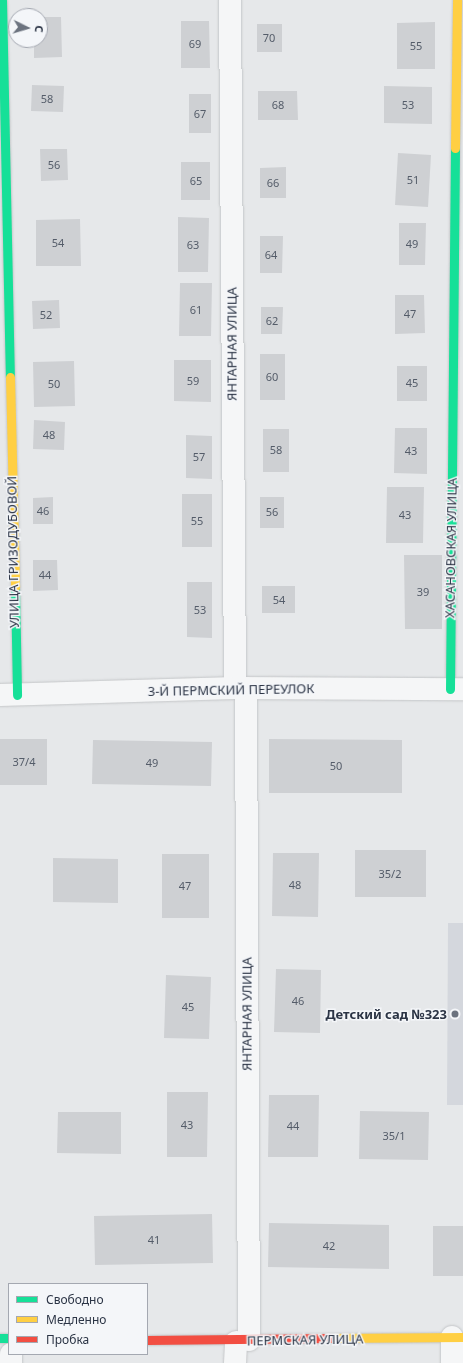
<!DOCTYPE html>
<meta charset="utf-8">
<style>
body{margin:0}
#map{position:relative;width:463px;height:1363px;overflow:hidden;background:#e6e8ea;font-family:"Noto Sans",sans-serif}
div>[style]{position:absolute}
[style*='--x']{left:calc(var(--x)*1px);top:calc(var(--y)*1px);width:calc(var(--w)*1px);rotate:calc(var(--a)*1deg)}
.built>*{inset:0;background:#d4d7dd}
.building>*{inset:0;background:#ced0d3}
.roads{filter:drop-shadow(0 0 1px #c4c6c8) drop-shadow(0 0 1px #c4c6c8)}
.street>*{height:22px;margin:-11px;padding:0 11px;transform-origin:11px;border-radius:11px;background:#f5f6f7}
.fast>*{height:9px;margin:-4.5px;padding:0 4.5px;transform-origin:4.5px;border-radius:4.5px;background:#16e098}
.slow>*{height:9px;margin:-4.5px;padding:0 4.5px;transform-origin:4.5px;border-radius:4.5px;background:#ffcf43}
.jam>*{height:9px;margin:-4.5px;padding:0 4.5px;transform-origin:4.5px;border-radius:4.5px;background:#f24e42}
.dots>*{width:11px;height:11px;translate:-50% -50%;box-sizing:border-box;border:2px solid #f4f6f9;border-radius:50%}
span{translate:-50% -50%;white-space:nowrap;text-align:center;line-height:1.15;-webkit-text-stroke:3px #f4f6f9;paint-order:stroke}
.number-label{font-size:11px;color:#545c69}
.number-label span{-webkit-text-stroke-width:0}
.street-label{font-size:13px;color:#2b3445}
.poi-label{font-size:13px;color:#2b3445;font-weight:700}
.right{translate:-100% -50%;text-align:right}
.legend{position:absolute;left:8px;top:1283px;width:140px;height:72px;box-sizing:border-box;background:#f4f6f9;border:1px solid #a4a8b1;margin:0;padding:5px 7px;list-style:none;font-size:12px;color:#2b3445}
.legend li{display:flex;align-items:center;gap:8px;height:20px}
.legend b{width:20px;border:1px solid #a4a8b1}
.north{position:absolute;left:8px;top:8px;width:40px;height:40px;box-sizing:border-box;background:#f4f6f9;border:1px solid #a4a8b1;border-radius:50%;rotate:95deg;font-size:11px;font-weight:700;line-height:16px;text-align:center;color:#2b3445}
.north::after{content:'';display:block;margin:auto;width:14px;height:18px;background:#6c737f;clip-path:polygon(50% 0,100% 100%,50% 72%,0 100%)}
</style>
<div id="map">
<div class="built">
<i style="clip-path:polygon(448px 923px,463px 923px,463px 1105px,447px 1105px)"></i>
</div>
<div class="building">
<i style="clip-path:polygon(40px 17px,61px 17px,62px 57px,34px 58px,34px 40px,40px 40px)"></i>
<i style="clip-path:polygon(181px 21px,209px 21px,210px 68px,181px 68px)"></i>
<i style="clip-path:polygon(435px 22px,435px 69px,397px 69px,397px 23px)"></i>
<i style="clip-path:polygon(257px 24px,282px 24px,282px 52px,257px 52px)"></i>
<i style="clip-path:polygon(32px 85px,64px 86px,63px 112px,31px 111px)"></i>
<i style="clip-path:polygon(384px 86px,432px 87px,432px 124px,384px 123px)"></i>
<i style="clip-path:polygon(258px 91px,297px 91px,298px 120px,258px 120px)"></i>
<i style="clip-path:polygon(189px 94px,211px 94px,211px 133px,189px 133px)"></i>
<i style="clip-path:polygon(40px 149px,67px 149px,68px 180px,41px 181px)"></i>
<i style="clip-path:polygon(398px 153px,431px 155px,428px 207px,395px 205px)"></i>
<i style="clip-path:polygon(181px 162px,210px 162px,210px 200px,181px 200px)"></i>
<i style="clip-path:polygon(286px 167px,286px 198px,260px 198px,260px 168px)"></i>
<i style="clip-path:polygon(178px 217px,209px 218px,208px 272px,178px 272px)"></i>
<i style="clip-path:polygon(80px 219px,81px 266px,36px 266px,36px 220px)"></i>
<i style="clip-path:polygon(399px 223px,426px 223px,425px 265px,399px 265px)"></i>
<i style="clip-path:polygon(260px 236px,283px 236px,282px 273px,260px 273px)"></i>
<i style="clip-path:polygon(180px 283px,212px 283px,211px 336px,179px 336px)"></i>
<i style="clip-path:polygon(395px 295px,424px 295px,425px 333px,395px 334px)"></i>
<i style="clip-path:polygon(59px 300px,60px 328px,33px 329px,32px 301px)"></i>
<i style="clip-path:polygon(261px 307px,283px 307px,282px 334px,261px 334px)"></i>
<i style="clip-path:polygon(260px 354px,285px 354px,285px 400px,260px 400px)"></i>
<i style="clip-path:polygon(174px 360px,211px 360px,211px 402px,174px 401px)"></i>
<i style="clip-path:polygon(74px 361px,75px 406px,34px 407px,33px 362px)"></i>
<i style="clip-path:polygon(397px 366px,427px 366px,427px 401px,397px 401px)"></i>
<i style="clip-path:polygon(34px 420px,65px 422px,64px 450px,33px 449px)"></i>
<i style="clip-path:polygon(395px 428px,427px 428px,427px 474px,394px 473px)"></i>
<i style="clip-path:polygon(263px 429px,289px 429px,289px 472px,263px 472px)"></i>
<i style="clip-path:polygon(186px 435px,212px 436px,212px 479px,186px 478px)"></i>
<i style="clip-path:polygon(387px 487px,424px 487px,423px 543px,386px 543px)"></i>
<i style="clip-path:polygon(182px 494px,212px 494px,212px 547px,182px 547px)"></i>
<i style="clip-path:polygon(53px 497px,53px 524px,33px 524px,33px 498px)"></i>
<i style="clip-path:polygon(260px 497px,284px 497px,284px 528px,260px 528px)"></i>
<i style="clip-path:polygon(404px 555px,442px 555px,442px 629px,405px 629px)"></i>
<i style="clip-path:polygon(33px 560px,57px 560px,58px 590px,33px 591px)"></i>
<i style="clip-path:polygon(187px 582px,212px 582px,212px 638px,187px 637px)"></i>
<i style="clip-path:polygon(262px 586px,295px 586px,295px 613px,262px 613px)"></i>
<i style="clip-path:polygon(0 739px,47px 739px,47px 785px,0 785px)"></i>
<i style="clip-path:polygon(269px 739px,402px 740px,402px 793px,269px 793px)"></i>
<i style="clip-path:polygon(93px 740px,212px 742px,211px 786px,92px 784px)"></i>
<i style="clip-path:polygon(355px 850px,426px 850px,426px 897px,355px 897px)"></i>
<i style="clip-path:polygon(273px 853px,319px 853px,318px 917px,272px 916px)"></i>
<i style="clip-path:polygon(162px 854px,209px 854px,209px 918px,162px 918px)"></i>
<i style="clip-path:polygon(53px 858px,118px 859px,118px 903px,53px 902px)"></i>
<i style="clip-path:polygon(276px 969px,321px 970px,320px 1033px,274px 1032px)"></i>
<i style="clip-path:polygon(166px 975px,211px 977px,209px 1039px,164px 1038px)"></i>
<i style="clip-path:polygon(167px 1092px,208px 1092px,207px 1157px,167px 1157px)"></i>
<i style="clip-path:polygon(269px 1095px,319px 1095px,318px 1157px,268px 1157px)"></i>
<i style="clip-path:polygon(360px 1111px,429px 1112px,428px 1160px,359px 1159px)"></i>
<i style="clip-path:polygon(58px 1112px,121px 1112px,121px 1154px,57px 1153px)"></i>
<i style="clip-path:polygon(212px 1214px,213px 1263px,95px 1265px,94px 1216px)"></i>
<i style="clip-path:polygon(269px 1223px,389px 1225px,389px 1269px,268px 1267px)"></i>
<i style="clip-path:polygon(433px 1226px,463px 1226px,463px 1276px,433px 1276px)"></i>
</div>
<div class="roads">
<div class="street">
<i style="--x:230;--y:0;--w:688;--a:89.58"></i>
<i style="--x:246;--y:688;--w:652;--a:89.74"></i>
<i style="--x:0;--y:695;--w:235;--a:-1.7"></i>
<i style="--x:235;--y:688;--w:228;--a:0.3"></i>
<i style="--x:11;--y:1363;--w:9;--a:-90"></i>
<i style="--x:235;--y:1363;--w:21;--a:-87"></i>
<i style="--x:452;--y:1363;--w:26;--a:-90"></i>
</div>
<div class="fast">
<i style="--x:2;--y:0;--w:377;--a:88.8"></i>
<i style="--x:15;--y:587;--w:108;--a:88.9"></i>
<i style="--x:450;--y:689;--w:541;--a:-89.47"></i>
<i style="--x:0;--y:1338;--w:9;--a:0"></i>
</div>
<div class="slow">
<i style="--x:455;--y:148;--w:148;--a:-89.2"></i>
<i style="--x:10;--y:377;--w:210;--a:88.6"></i>
<i style="--x:330;--y:1338;--w:133;--a:-0.4"></i>
</div>
<div class="jam">
<i style="--x:147;--y:1340;--w:183;--a:-0.6"></i>
</div>
</div>
<div class="dots">
<i style="left:455px;top:1014px;background:#6c737f"></i>
</div>
<div class="number-label">
<span style="left:269px;top:38px">70</span>
<span style="left:195px;top:44px">69</span>
<span style="left:416px;top:46px">55</span>
<span style="left:47px;top:99px">58</span>
<span style="left:278px;top:105px">68</span>
<span style="left:408px;top:105px">53</span>
<span style="left:200px;top:114px">67</span>
<span style="left:54px;top:165px">56</span>
<span style="left:413px;top:180px">51</span>
<span style="left:196px;top:181px">65</span>
<span style="left:273px;top:183px">66</span>
<span style="left:58px;top:243px">54</span>
<span style="left:412px;top:244px">49</span>
<span style="left:193px;top:245px">63</span>
<span style="left:271px;top:255px">64</span>
<span style="left:196px;top:310px">61</span>
<span style="left:410px;top:314px">47</span>
<span style="left:46px;top:315px">52</span>
<span style="left:272px;top:321px">62</span>
<span style="left:272px;top:377px">60</span>
<span style="left:193px;top:381px">59</span>
<span style="left:412px;top:383px">45</span>
<span style="left:54px;top:384px">50</span>
<span style="left:49px;top:435px">48</span>
<span style="left:276px;top:450px">58</span>
<span style="left:411px;top:451px">43</span>
<span style="left:199px;top:457px">57</span>
<span style="left:43px;top:511px">46</span>
<span style="left:272px;top:512px">56</span>
<span style="left:405px;top:515px">43</span>
<span style="left:197px;top:521px">55</span>
<span style="left:45px;top:575px">44</span>
<span style="left:423px;top:592px">39</span>
<span style="left:279px;top:600px">54</span>
<span style="left:200px;top:610px">53</span>
<span style="left:24px;top:762px">37/4</span>
<span style="left:152px;top:763px">49</span>
<span style="left:336px;top:766px">50</span>
<span style="left:390px;top:874px">35/2</span>
<span style="left:295px;top:885px">48</span>
<span style="left:185px;top:886px">47</span>
<span style="left:298px;top:1001px">46</span>
<span style="left:188px;top:1007px">45</span>
<span style="left:187px;top:1125px">43</span>
<span style="left:293px;top:1126px">44</span>
<span style="left:394px;top:1136px">35/1</span>
<span style="left:154px;top:1240px">41</span>
<span style="left:329px;top:1246px">42</span>
</div>
<div class="street-label">
<span style="left:232px;top:344px;rotate:-90deg">ЯНТАРНАЯ УЛИЦА</span>
<span style="left:451px;top:548px;rotate:-89deg">ХАСАНОВСКАЯ УЛИЦА</span>
<span style="left:13px;top:552px;rotate:-91deg">УЛИЦА ГРИЗОДУБОВОЙ</span>
<span style="left:231px;top:690px;rotate:-1deg">3-Й ПЕРМСКИЙ ПЕРЕУЛОК</span>
<span style="left:247px;top:1014px;rotate:-90deg">ЯНТАРНАЯ УЛИЦА</span>
<span style="left:305px;top:1340px;rotate:-1deg">ПЕРМСКАЯ УЛИЦА</span>
</div>
<div class="poi-label">
<span class="right" style="left:447px;top:1014px">Детский сад №323</span>
</div>
<ul class="legend">
<li><b style="height:5px;background:#16e098"></b>Свободно</li>
<li><b style="height:5px;background:#ffcf43"></b>Медленно</li>
<li><b style="height:5px;background:#f24e42"></b>Пробка</li>
</ul>
<div class="north">С</div>
</div>
